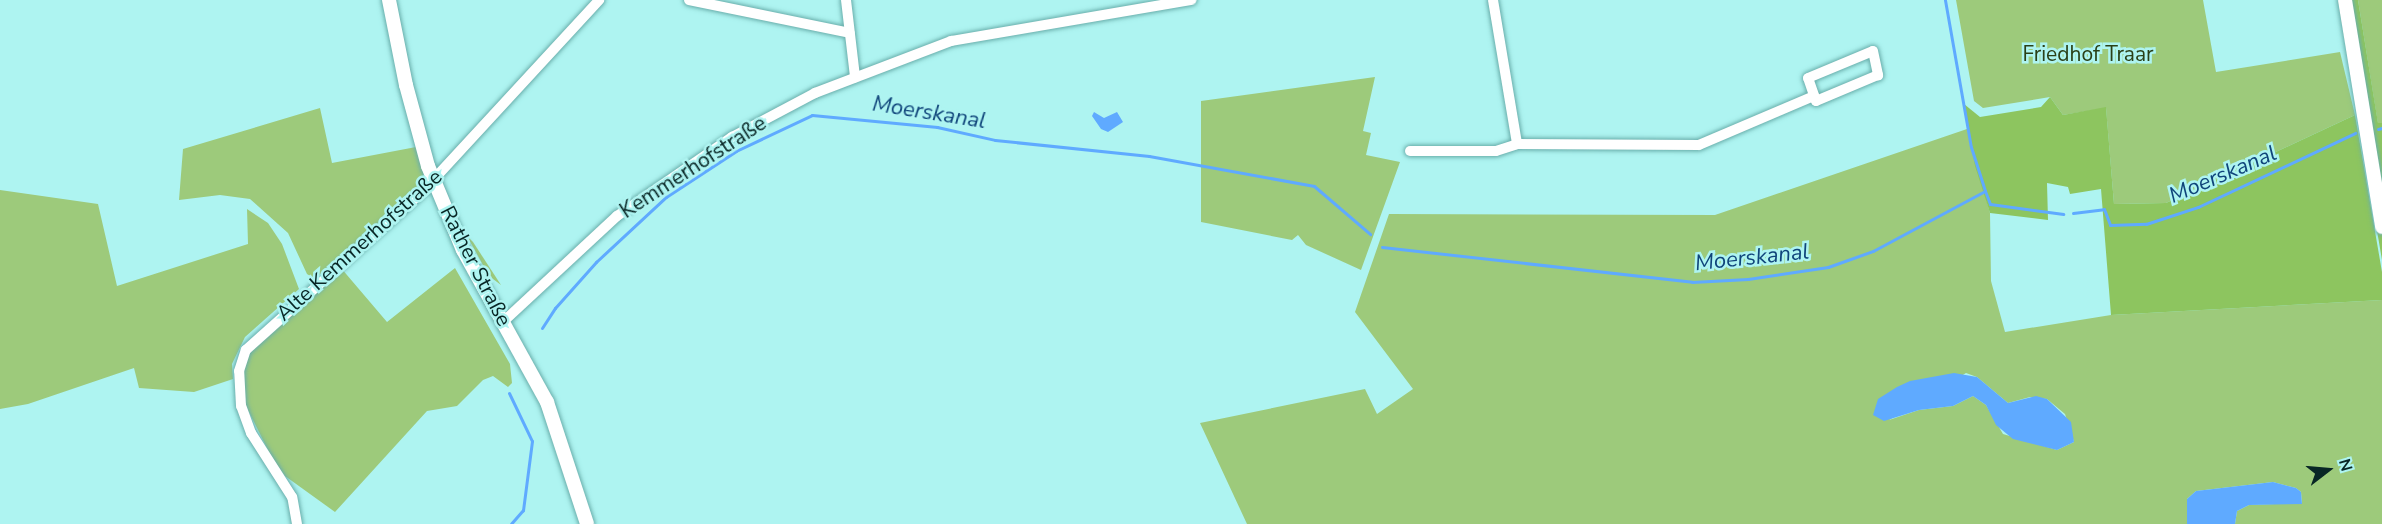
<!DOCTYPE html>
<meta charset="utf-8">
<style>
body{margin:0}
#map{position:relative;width:2382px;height:524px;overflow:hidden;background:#aef4f1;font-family:"Nunito Sans",sans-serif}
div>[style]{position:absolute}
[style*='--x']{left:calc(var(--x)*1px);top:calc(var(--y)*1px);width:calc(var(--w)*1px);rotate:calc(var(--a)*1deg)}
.green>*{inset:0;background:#9dca7b}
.forest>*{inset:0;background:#8dc55f}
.water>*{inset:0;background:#5faaff}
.stream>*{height:3px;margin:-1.5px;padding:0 1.5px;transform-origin:1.5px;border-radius:1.5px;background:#5faaff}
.roads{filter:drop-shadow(0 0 2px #69aeab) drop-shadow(0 0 2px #69aeab)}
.minor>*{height:10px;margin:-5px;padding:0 5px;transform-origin:5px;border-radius:5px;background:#fff}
.tertiary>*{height:14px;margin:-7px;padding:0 7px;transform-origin:7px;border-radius:7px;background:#fff}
span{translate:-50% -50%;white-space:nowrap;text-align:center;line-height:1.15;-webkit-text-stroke:5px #aef4f1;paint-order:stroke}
.park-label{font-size:21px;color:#2a4017}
.street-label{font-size:21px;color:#082625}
.water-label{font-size:22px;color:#0f447a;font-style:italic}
.north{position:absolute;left:2298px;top:440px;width:60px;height:60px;-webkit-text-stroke:4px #aef4f1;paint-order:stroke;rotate:74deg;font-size:16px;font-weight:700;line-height:24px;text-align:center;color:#082625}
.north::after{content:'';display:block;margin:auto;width:21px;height:27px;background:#082625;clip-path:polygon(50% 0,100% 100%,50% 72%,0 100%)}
</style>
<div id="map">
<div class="green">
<i style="clip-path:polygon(1956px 0,2203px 0,2216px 72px,2340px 52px,2355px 115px,2166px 203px,2114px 204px,2106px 108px,2063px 115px,2050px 97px,1983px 108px,1974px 101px)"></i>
<i style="clip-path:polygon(2358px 0,2382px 0,2382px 123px,2378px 124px)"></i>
<i style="clip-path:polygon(1375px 77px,1363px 131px,1371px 133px,1366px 155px,1400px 162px,1361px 270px,1306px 245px,1298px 235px,1292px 240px,1201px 222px,1201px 101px)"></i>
<i style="clip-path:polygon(320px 108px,332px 163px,416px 147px,424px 173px,418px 189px,315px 279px,307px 274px,288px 233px,250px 199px,220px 195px,179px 200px,183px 149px)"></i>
<i style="clip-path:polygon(evenodd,1967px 129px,1990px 213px,1991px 281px,2005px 332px,2111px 315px,2382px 300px,2382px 524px,2235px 524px,2237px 511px,2249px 505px,2302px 503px,2301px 492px,2296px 488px,2273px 482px,2196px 491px,2187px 499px,2187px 524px,1247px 524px,1200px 423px,1365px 389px,1377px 414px,1413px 389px,1355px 312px,1389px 214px,1715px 215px,1967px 129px,1966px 373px,1977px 377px,2008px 403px,2030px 397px,2047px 399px,2065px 414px,2074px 442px,2057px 450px,2003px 434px,1986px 405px,1973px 396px,1953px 406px,1919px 410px,1889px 420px,1966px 373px)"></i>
<i style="clip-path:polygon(0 190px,98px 204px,117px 286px,248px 244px,247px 209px,268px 223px,282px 244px,299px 289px,245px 337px,232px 364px,233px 379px,194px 392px,139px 388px,134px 368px,28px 404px,0 409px)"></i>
<i style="clip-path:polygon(467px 236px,473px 242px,501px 285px,489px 276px)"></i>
<i style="clip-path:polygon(341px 268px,387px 322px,455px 268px,510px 364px,512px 383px,508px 387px,493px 376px,483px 380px,457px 406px,427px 411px,335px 512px,285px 476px,273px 460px,245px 404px,243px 372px,250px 352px)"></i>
</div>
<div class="forest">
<i style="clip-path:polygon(2338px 0,2358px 0,2378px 123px,2382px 123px,2382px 260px)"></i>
<i style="clip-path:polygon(2050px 97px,2063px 115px,2106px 107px,2114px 204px,2166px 203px,2355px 115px,2382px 272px,2382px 300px,2111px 315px,2101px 189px,2070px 194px,2068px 187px,2047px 183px,2048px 220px,1990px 213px,1975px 166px,1964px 104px,1980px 117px,2041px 107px)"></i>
</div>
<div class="water">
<i style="clip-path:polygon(1094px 112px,1104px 118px,1117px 112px,1123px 122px,1108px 132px,1101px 129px,1092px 116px)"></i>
<i style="clip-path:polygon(1954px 373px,1977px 377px,2008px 403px,2036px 396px,2047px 399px,2071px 422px,2074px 442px,2057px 450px,2013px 439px,1996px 425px,1986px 405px,1973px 396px,1953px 406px,1919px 410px,1884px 421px,1873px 415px,1878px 399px,1897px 387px,1910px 381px)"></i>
<i style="clip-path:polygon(2273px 482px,2296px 488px,2301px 492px,2302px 504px,2249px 505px,2237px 511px,2235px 524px,2187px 524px,2187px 499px,2196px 491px)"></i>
</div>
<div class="stream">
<i style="--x:1945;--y:0;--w:149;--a:80"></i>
<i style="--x:1971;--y:147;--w:46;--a:72.3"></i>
<i style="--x:2378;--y:129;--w:4;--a:-14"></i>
<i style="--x:2073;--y:213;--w:31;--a:-7"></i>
<i style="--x:2104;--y:209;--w:17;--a:69"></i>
<i style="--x:2110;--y:225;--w:36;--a:-2"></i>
<i style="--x:2146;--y:224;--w:55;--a:-18.1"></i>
<i style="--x:2198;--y:207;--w:174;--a:-25.2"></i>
<i style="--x:1382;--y:247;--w:312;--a:6.4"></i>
<i style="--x:1692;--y:282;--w:56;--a:-3.1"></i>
<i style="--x:1748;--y:279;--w:81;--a:-8.5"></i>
<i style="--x:1828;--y:267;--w:48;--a:-19.6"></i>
<i style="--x:1873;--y:251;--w:127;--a:-28.2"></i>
<i style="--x:1985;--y:191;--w:14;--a:69"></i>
<i style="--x:1990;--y:204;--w:74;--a:7.8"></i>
<i style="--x:542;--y:328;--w:24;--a:-57"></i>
<i style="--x:555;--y:308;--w:62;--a:-48.3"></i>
<i style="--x:596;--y:262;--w:96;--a:-42.9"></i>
<i style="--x:666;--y:197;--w:84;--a:-33.3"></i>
<i style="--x:736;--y:151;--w:84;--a:-25.3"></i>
<i style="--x:812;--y:115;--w:126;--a:5.5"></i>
<i style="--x:937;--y:127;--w:59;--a:12.6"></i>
<i style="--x:995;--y:140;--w:155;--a:5.9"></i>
<i style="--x:1149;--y:156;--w:168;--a:10.3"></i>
<i style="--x:1314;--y:186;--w:74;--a:40.6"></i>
<i style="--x:509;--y:393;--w:53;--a:64.4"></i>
<i style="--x:532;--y:441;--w:70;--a:97.4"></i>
<i style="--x:523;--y:510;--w:18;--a:131"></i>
</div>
<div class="roads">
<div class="minor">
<i style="--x:689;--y:0;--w:164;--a:11.6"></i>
<i style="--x:846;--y:0;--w:78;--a:83.3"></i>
<i style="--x:1493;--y:0;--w:146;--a:80.5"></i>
<i style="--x:1873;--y:51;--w:25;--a:78"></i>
<i style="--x:1878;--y:75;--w:67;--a:157.2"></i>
<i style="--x:1816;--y:101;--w:24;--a:-109"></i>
<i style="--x:1808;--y:78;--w:70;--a:-22.6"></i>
<i style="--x:1410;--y:151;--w:86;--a:0"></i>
<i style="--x:1496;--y:151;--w:22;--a:-18"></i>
<i style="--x:1517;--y:144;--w:182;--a:0.3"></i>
<i style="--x:1699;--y:145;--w:125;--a:-23.1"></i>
<i style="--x:504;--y:321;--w:154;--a:-42.9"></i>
<i style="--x:617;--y:216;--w:140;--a:-34.5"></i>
<i style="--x:732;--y:137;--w:94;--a:-27.9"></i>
<i style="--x:815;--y:93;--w:146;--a:-20.9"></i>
<i style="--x:951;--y:41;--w:244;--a:-9.7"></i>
<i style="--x:297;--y:524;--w:27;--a:-100"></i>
<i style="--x:292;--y:497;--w:76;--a:-122.6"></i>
<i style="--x:251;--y:433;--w:29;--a:-110"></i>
<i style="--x:241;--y:406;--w:35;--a:-93"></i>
<i style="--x:239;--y:371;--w:22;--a:-72"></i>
<i style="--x:246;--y:350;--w:238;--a:-41.9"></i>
<i style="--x:423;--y:191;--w:260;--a:-47.3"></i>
</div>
<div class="tertiary">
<i style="--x:389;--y:0;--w:87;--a:78.7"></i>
<i style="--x:406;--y:85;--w:84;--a:74.8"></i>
<i style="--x:428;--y:166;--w:91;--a:67.4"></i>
<i style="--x:463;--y:250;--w:174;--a:61.1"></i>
<i style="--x:547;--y:402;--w:128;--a:71.8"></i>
<i style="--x:2345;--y:0;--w:230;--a:80.7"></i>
</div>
</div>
<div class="park-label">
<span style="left:2088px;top:54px">Friedhof Traar</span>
</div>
<div class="street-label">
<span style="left:693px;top:167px;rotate:-33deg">Kemmerhofstraße</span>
<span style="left:359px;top:245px;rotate:-42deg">Alte Kemmerhofstraße</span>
<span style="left:476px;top:266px;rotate:63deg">Rather Straße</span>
</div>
<div class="water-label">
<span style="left:929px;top:113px;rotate:9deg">Moerskanal</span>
<span style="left:2223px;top:175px;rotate:-23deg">Moerskanal</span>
<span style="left:1752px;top:258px;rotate:-6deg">Moerskanal</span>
</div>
<div class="north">N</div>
</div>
